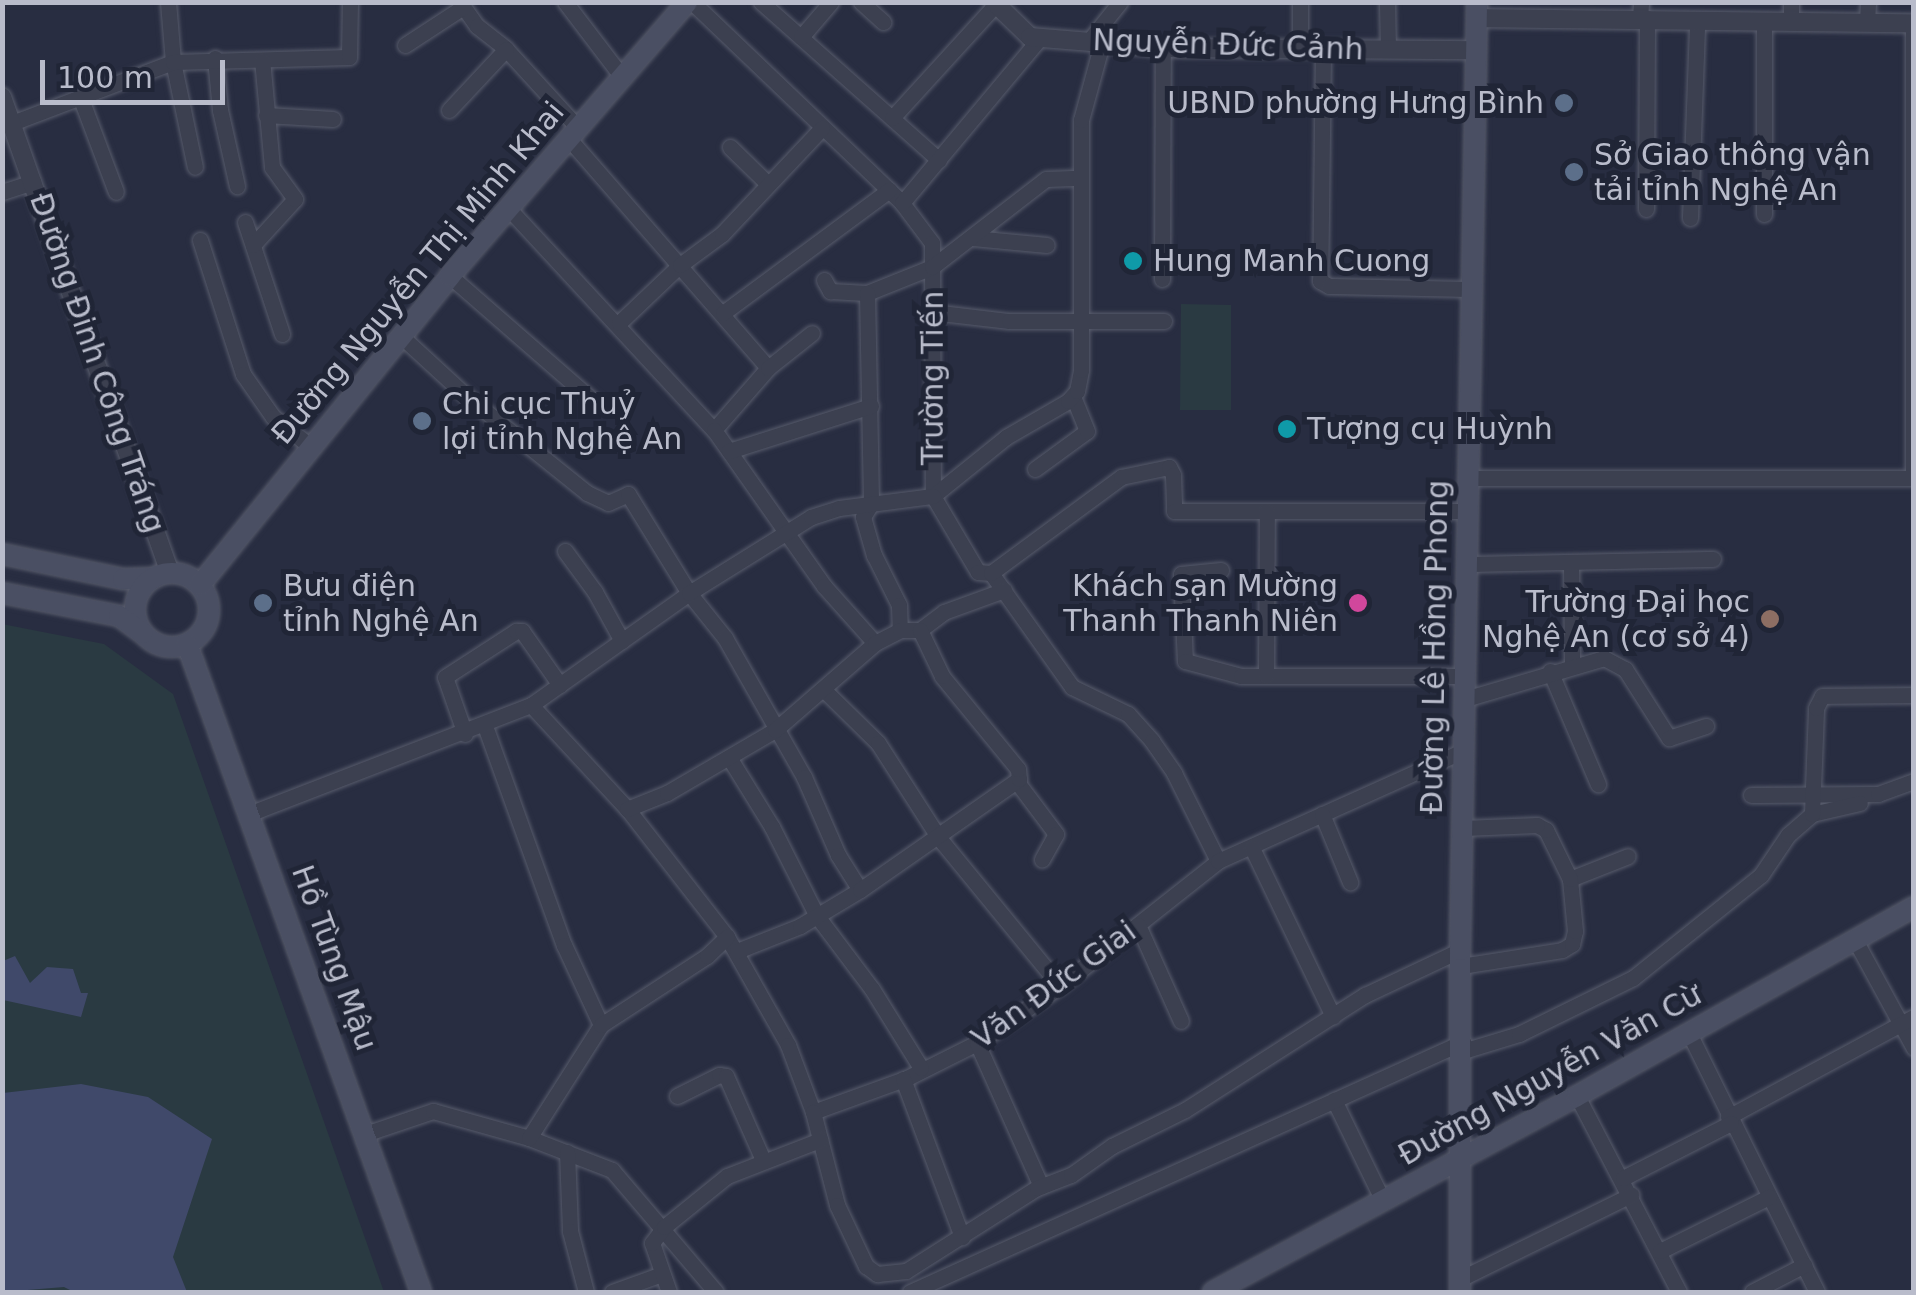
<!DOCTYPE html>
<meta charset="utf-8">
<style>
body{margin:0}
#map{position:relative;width:1916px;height:1295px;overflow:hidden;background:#282d41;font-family:"DejaVu Sans",sans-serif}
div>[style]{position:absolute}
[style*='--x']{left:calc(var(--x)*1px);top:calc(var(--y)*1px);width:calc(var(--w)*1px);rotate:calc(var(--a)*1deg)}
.green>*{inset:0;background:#2a3a42}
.water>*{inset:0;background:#40496a}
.roads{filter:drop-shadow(0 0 2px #575b6b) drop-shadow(0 0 2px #575b6b)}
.minor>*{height:15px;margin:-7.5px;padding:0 7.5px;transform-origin:7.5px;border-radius:7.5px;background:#3c4050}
.tertiary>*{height:18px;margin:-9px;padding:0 9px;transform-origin:9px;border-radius:9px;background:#3c4050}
.secondary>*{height:20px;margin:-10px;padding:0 10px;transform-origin:10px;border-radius:10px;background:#4a4f63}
.secondary>.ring{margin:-10px;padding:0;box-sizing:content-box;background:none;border:20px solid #4a4f63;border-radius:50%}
.dots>*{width:28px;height:28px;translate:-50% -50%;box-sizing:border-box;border:5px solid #202536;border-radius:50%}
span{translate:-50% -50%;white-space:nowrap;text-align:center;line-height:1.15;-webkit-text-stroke:10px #202536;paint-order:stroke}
.street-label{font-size:30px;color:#b9bccb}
.poi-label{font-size:30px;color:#b9bccb}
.right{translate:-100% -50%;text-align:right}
.left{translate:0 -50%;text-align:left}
.frame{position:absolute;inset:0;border:5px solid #b9bccb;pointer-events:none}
.scale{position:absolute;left:40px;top:60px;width:185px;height:45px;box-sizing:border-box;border:5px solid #b9bccb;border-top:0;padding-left:12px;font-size:30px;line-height:35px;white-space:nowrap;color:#b9bccb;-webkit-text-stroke:8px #202536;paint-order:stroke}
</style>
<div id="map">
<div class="green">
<i style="clip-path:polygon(1181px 304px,1231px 305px,1231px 410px,1180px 410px)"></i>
<i style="clip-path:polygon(2px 624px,104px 644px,173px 694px,384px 1292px,3px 1292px)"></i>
</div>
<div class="water">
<i style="clip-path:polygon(15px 956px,30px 983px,47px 967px,73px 969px,81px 993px,88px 993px,81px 1017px,3px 1000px,3px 961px)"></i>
<i style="clip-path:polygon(81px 1084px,148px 1097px,212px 1139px,173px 1257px,187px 1292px,74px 1292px,64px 1287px,3px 1292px,3px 1093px)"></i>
</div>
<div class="roads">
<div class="minor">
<i style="--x:168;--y:2;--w:60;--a:85.2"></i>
<i style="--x:173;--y:62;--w:107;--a:78.2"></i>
<i style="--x:460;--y:2;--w:29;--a:55"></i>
<i style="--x:477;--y:26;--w:37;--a:38"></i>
<i style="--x:506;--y:49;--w:108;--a:47.6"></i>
<i style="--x:565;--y:2;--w:96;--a:52.7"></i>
<i style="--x:692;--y:2;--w:291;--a:43.7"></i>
<i style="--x:902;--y:203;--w:50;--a:53.1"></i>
<i style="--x:932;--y:243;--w:253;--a:89.8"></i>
<i style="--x:933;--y:496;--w:88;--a:59.4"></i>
<i style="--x:978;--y:572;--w:13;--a:4"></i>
<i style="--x:991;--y:573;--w:140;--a:54.6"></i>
<i style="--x:1072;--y:687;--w:62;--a:25.7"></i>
<i style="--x:1128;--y:714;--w:36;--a:48"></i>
<i style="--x:1152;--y:741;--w:39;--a:55"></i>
<i style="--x:1174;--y:773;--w:98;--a:63.4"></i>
<i style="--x:761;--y:2;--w:238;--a:41.6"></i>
<i style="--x:861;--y:2;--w:30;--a:42"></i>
<i style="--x:1300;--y:2;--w:46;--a:90"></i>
<i style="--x:1387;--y:2;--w:47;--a:88.8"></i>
<i style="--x:1640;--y:18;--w:16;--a:-86"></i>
<i style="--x:1791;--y:20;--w:18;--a:-90"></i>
<i style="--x:1867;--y:22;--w:20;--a:-87"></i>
<i style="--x:1913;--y:23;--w:455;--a:90"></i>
<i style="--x:801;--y:37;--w:46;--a:-49.4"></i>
<i style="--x:1088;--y:42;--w:51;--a:-51.3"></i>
<i style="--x:405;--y:45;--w:69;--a:-33.2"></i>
<i style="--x:1323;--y:48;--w:233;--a:90.7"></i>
<i style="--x:1320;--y:281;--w:10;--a:29"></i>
<i style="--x:1329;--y:286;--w:142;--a:1.2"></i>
<i style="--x:215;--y:58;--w:52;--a:84.5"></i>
<i style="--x:220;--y:110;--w:78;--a:77.4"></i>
<i style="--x:81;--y:99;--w:99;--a:69.4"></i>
<i style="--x:449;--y:110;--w:83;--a:-46.9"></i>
<i style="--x:266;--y:115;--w:67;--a:3.4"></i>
<i style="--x:892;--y:118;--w:154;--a:-47.6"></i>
<i style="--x:12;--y:123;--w:172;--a:-20.8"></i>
<i style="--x:173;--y:62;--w:176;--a:-1.6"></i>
<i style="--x:349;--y:57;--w:55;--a:-89"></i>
<i style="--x:570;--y:140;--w:302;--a:49"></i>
<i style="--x:768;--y:368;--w:82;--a:131.1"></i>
<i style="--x:730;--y:147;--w:52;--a:44.2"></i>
<i style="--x:2;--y:192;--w:33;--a:-18"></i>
<i style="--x:902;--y:203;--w:215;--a:-50.1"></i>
<i style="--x:1646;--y:209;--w:191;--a:-89.7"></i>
<i style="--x:510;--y:210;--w:300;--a:47.2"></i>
<i style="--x:714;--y:430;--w:191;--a:54.8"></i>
<i style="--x:824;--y:586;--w:76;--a:48.2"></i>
<i style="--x:1764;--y:214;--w:192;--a:-90"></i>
<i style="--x:1690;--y:218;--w:195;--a:-87.9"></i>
<i style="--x:245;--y:222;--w:118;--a:71.7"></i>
<i style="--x:973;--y:238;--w:74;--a:5.4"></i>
<i style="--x:200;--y:240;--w:141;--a:72.2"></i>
<i style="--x:243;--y:374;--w:52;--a:55.1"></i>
<i style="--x:273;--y:417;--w:47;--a:38.1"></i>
<i style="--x:253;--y:245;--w:62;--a:-47.6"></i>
<i style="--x:295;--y:199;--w:39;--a:-126"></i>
<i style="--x:272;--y:167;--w:107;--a:-95.3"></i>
<i style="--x:450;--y:276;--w:198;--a:41.1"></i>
<i style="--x:1162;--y:279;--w:231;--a:-89.8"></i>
<i style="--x:824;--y:280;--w:13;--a:61"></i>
<i style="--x:830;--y:291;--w:37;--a:3"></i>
<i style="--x:867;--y:293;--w:70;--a:-21.8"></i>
<i style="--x:932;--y:267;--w:144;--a:-37.7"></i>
<i style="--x:1046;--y:179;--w:34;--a:-2"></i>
<i style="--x:867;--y:293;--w:211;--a:88.9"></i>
<i style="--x:871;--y:504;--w:15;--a:122"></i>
<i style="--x:863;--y:517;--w:40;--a:74"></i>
<i style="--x:874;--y:555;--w:56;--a:63.4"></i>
<i style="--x:899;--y:605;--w:25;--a:88"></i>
<i style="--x:932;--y:312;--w:78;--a:6.7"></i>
<i style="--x:1009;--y:321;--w:155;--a:0"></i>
<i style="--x:723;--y:313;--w:207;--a:-36.5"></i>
<i style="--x:619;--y:323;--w:84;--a:-43.6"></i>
<i style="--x:680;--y:265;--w:52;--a:-36.4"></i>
<i style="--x:722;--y:234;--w:146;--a:-46.7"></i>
<i style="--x:401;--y:336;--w:86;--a:42.6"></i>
<i style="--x:464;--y:394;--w:158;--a:38.8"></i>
<i style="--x:587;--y:493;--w:23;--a:25"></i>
<i style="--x:608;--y:503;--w:22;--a:-24"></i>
<i style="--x:628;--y:494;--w:116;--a:58.4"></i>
<i style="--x:689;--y:593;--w:58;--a:51.3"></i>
<i style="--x:725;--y:638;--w:160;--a:60.4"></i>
<i style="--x:804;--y:777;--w:85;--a:66.4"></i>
<i style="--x:838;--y:855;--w:41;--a:57.8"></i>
<i style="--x:768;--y:368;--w:56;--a:-38.5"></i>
<i style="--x:729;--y:451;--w:149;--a:-17.6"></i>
<i style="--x:1035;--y:469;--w:64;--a:-36.2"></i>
<i style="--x:1087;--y:431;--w:37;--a:-112"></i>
<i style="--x:1466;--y:478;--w:448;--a:0"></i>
<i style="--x:933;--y:496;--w:94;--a:-38.9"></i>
<i style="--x:1006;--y:437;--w:72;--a:-30.1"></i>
<i style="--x:1068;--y:401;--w:13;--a:-48"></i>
<i style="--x:1077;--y:391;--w:21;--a:-79"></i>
<i style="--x:1081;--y:370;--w:250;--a:-90"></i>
<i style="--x:1081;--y:120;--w:80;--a:-74.7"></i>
<i style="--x:565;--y:551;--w:51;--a:53.8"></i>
<i style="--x:595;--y:592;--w:56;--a:61.1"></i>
<i style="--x:1571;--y:563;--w:102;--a:89.4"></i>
<i style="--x:1466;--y:564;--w:247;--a:-1.2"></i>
<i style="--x:1221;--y:570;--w:40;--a:174.3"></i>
<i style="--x:1181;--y:574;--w:87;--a:87.4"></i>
<i style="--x:1185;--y:661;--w:58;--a:15"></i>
<i style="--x:1241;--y:676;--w:224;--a:0"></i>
<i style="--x:991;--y:573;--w:162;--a:-36.4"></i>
<i style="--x:1121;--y:477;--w:49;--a:-11.8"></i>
<i style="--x:1169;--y:467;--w:9;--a:63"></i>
<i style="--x:1173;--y:475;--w:36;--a:88"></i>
<i style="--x:1174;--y:511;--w:292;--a:0"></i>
<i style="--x:1550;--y:671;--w:123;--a:67"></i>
<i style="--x:1266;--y:676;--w:165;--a:-89.7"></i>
<i style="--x:823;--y:689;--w:77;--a:44.5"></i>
<i style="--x:878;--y:743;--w:113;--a:57.3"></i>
<i style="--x:939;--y:838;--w:191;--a:50.7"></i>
<i style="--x:1465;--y:699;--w:145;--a:-16.4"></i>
<i style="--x:1604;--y:658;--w:24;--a:28"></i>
<i style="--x:1625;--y:669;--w:82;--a:57.5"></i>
<i style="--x:1669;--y:738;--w:39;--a:-18"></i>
<i style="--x:531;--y:705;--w:144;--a:47.2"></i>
<i style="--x:629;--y:811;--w:160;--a:52.1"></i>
<i style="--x:727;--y:937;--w:124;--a:60.5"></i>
<i style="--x:788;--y:1045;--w:72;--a:69.5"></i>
<i style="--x:813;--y:1112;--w:100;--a:-19.9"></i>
<i style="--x:907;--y:1078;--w:78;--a:-26.6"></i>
<i style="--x:977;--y:1043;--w:101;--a:-34.5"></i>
<i style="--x:1060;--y:986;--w:201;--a:-38.3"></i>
<i style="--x:1218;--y:861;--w:269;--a:-24.2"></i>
<i style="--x:485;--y:726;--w:233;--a:70.2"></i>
<i style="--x:564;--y:945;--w:88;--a:65.2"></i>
<i style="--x:465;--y:734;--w:60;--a:-109.3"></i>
<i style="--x:445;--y:677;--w:85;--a:-32.9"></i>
<i style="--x:516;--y:631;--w:6;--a:0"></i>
<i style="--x:522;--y:631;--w:66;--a:54.9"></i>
<i style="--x:730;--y:759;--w:80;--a:58.3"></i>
<i style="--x:772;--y:827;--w:100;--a:63.2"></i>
<i style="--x:817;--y:916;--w:91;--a:53"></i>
<i style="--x:872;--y:989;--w:93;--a:58.2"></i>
<i style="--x:1017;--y:782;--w:65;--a:53.1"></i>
<i style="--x:1056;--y:834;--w:29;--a:119"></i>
<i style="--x:1751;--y:795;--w:127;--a:-0.5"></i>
<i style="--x:1878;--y:794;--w:38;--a:-20"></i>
<i style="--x:627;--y:809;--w:43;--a:-21.8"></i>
<i style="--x:667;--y:793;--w:125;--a:-30.3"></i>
<i style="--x:775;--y:730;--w:133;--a:-41"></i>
<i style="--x:875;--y:643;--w:28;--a:-27"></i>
<i style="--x:900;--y:630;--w:20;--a:0"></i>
<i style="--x:920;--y:630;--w:30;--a:-37"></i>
<i style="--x:944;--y:612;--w:64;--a:-20.1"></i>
<i style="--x:251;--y:813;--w:300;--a:-21.1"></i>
<i style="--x:531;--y:705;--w:194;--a:-35.3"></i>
<i style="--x:689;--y:593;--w:144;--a:-31.9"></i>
<i style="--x:811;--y:517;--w:29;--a:-18"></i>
<i style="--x:839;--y:508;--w:95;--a:-7.3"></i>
<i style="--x:1322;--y:814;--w:74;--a:67.6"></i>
<i style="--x:1812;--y:814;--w:49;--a:-12.9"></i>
<i style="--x:1252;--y:848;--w:187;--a:64.3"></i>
<i style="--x:1570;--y:879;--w:62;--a:-21.6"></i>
<i style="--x:1138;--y:925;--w:105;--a:65.9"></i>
<i style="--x:1855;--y:940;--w:123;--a:61.4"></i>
<i style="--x:737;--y:951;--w:68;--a:-21.6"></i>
<i style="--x:800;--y:926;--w:70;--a:-31"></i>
<i style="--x:860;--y:890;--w:194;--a:-34.9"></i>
<i style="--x:1019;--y:779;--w:10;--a:-96"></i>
<i style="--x:1018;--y:769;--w:120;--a:-129.3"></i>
<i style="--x:942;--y:676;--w:51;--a:-115.6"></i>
<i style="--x:1461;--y:966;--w:102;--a:-9"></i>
<i style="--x:1562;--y:950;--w:12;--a:-31"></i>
<i style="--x:1572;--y:944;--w:13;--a:-77"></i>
<i style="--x:1575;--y:931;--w:52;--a:-95.5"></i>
<i style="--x:1570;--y:879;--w:55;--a:-116.1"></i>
<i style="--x:1546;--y:830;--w:10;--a:-151"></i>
<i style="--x:1537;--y:825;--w:74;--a:177.7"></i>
<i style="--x:1689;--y:1033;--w:289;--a:63.7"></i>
<i style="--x:977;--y:1043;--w:157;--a:65.9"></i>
<i style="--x:1463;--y:1051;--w:59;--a:-16.9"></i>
<i style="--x:1519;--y:1034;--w:127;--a:-26.2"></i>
<i style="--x:1633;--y:978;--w:164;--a:-38.8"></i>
<i style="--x:1761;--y:875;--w:48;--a:-56"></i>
<i style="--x:1788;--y:835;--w:32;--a:-41"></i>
<i style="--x:1812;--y:814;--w:106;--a:-87.8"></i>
<i style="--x:1816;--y:708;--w:13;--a:-63"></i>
<i style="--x:1822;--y:696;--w:92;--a:-0.6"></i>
<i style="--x:903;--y:1079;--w:169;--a:69.5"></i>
<i style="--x:677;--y:1096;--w:47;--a:-26.6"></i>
<i style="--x:719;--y:1075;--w:7;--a:8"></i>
<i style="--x:726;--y:1076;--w:92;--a:66.2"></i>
<i style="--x:1577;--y:1096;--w:221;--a:62.5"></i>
<i style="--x:1334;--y:1100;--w:112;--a:64.1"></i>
<i style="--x:813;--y:1112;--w:96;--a:75.5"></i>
<i style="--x:837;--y:1205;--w:68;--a:64.6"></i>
<i style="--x:866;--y:1266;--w:14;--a:36"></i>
<i style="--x:877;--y:1274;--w:29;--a:-6"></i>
<i style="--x:906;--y:1271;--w:155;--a:-32.4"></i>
<i style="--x:1037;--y:1188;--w:36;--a:-21"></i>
<i style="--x:1071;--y:1175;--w:50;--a:-35.3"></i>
<i style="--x:1112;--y:1146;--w:81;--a:-26.3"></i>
<i style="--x:1185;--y:1110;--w:214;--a:-32.6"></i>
<i style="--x:1365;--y:995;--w:105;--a:-25.3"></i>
<i style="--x:1728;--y:1117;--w:211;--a:-28.3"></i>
<i style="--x:365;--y:1134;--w:72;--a:-18.7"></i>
<i style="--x:433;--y:1111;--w:100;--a:15.7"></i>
<i style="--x:529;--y:1138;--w:89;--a:21.1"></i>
<i style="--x:612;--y:1170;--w:160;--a:49.6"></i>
<i style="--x:529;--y:1138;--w:134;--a:-57.5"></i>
<i style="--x:601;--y:1025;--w:126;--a:-33.1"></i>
<i style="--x:707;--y:956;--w:28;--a:-44"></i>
<i style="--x:567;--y:1152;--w:79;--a:87.8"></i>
<i style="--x:570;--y:1231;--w:63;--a:75.3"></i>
<i style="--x:1623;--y:1178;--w:121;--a:-27"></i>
<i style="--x:1660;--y:1251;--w:122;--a:-26.4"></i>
<i style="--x:1460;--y:1279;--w:191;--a:-26.2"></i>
<i style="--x:612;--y:1292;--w:53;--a:-19.8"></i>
<i style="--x:669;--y:1292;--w:52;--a:-109.1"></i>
<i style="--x:652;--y:1243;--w:20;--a:-53"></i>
<i style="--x:664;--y:1227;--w:81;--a:-39"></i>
<i style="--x:727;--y:1176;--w:100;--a:-21.2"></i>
<i style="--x:910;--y:1292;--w:607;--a:-24.33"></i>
<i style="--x:1752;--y:1292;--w:59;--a:-27.4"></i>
</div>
<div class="tertiary">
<i style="--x:994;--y:2;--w:50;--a:44.2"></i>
<i style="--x:1030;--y:37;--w:133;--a:4.7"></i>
<i style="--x:1163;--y:48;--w:313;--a:0.4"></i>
<i style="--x:1477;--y:18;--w:437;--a:0.7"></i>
<i style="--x:2;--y:97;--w:505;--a:70.56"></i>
</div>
<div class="secondary">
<i style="--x:2;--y:554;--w:124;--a:11.7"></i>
<i style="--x:123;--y:579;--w:31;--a:-2"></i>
<i class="ring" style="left:135px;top:573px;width:54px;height:54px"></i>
<i style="--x:200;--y:585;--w:397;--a:-51"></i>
<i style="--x:450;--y:276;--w:362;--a:-49.1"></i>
<i style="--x:2;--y:593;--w:119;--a:11.1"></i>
<i style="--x:119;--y:616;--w:29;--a:36"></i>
<i style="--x:187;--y:644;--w:689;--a:70.14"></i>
<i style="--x:1213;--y:1292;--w:413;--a:-28.3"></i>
<i style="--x:1577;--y:1096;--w:386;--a:-29.3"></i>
<i style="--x:1460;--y:1292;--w:342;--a:-90"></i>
<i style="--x:1460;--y:950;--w:948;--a:-88.97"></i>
</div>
</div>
<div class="dots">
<i style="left:1564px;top:103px;background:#5c6f8a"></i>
<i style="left:1574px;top:172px;background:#5c6f8a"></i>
<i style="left:1133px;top:261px;background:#0f9aa8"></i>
<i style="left:422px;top:421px;background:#5c6f8a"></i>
<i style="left:1287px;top:429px;background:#0f9aa8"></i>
<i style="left:263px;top:603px;background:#5c6f8a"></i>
<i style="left:1358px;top:603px;background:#d1479c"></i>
<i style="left:1770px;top:619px;background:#8d6e63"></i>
</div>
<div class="street-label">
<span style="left:1228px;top:45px;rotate:2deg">Nguyễn Đức Cảnh</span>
<span style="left:418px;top:273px;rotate:-50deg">Đường Nguyễn Thị Minh Khai</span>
<span style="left:97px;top:363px;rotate:71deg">Đường Đinh Công Tráng</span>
<span style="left:933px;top:378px;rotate:-90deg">Trường Tiến</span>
<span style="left:1435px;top:647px;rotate:-89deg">Đường Lê Hồng Phong</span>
<span style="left:334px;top:958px;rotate:70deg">Hồ Tùng Mậu</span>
<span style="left:1054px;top:985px;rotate:-36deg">Văn Đức Giai</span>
<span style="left:1550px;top:1075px;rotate:-29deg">Đường Nguyễn Văn Cừ</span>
</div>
<div class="poi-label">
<span class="right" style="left:1544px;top:103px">UBND phường Hưng Bình</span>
<span class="left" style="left:1594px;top:172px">Sở Giao thông vận<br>tải tỉnh Nghệ An</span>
<span class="left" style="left:1153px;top:261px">Hung Manh Cuong</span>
<span class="left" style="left:442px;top:421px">Chi cục Thuỷ<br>lợi tỉnh Nghệ An</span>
<span class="left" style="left:1307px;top:429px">Tượng cụ Huỳnh</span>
<span class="left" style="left:283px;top:603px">Bưu điện<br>tỉnh Nghệ An</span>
<span class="right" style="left:1338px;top:603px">Khách sạn Mường<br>Thanh Thanh Niên</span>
<span class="right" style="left:1750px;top:619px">Trường Đại học<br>Nghệ An (cơ sở 4)</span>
</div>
<div class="frame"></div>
<div class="scale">100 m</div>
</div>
